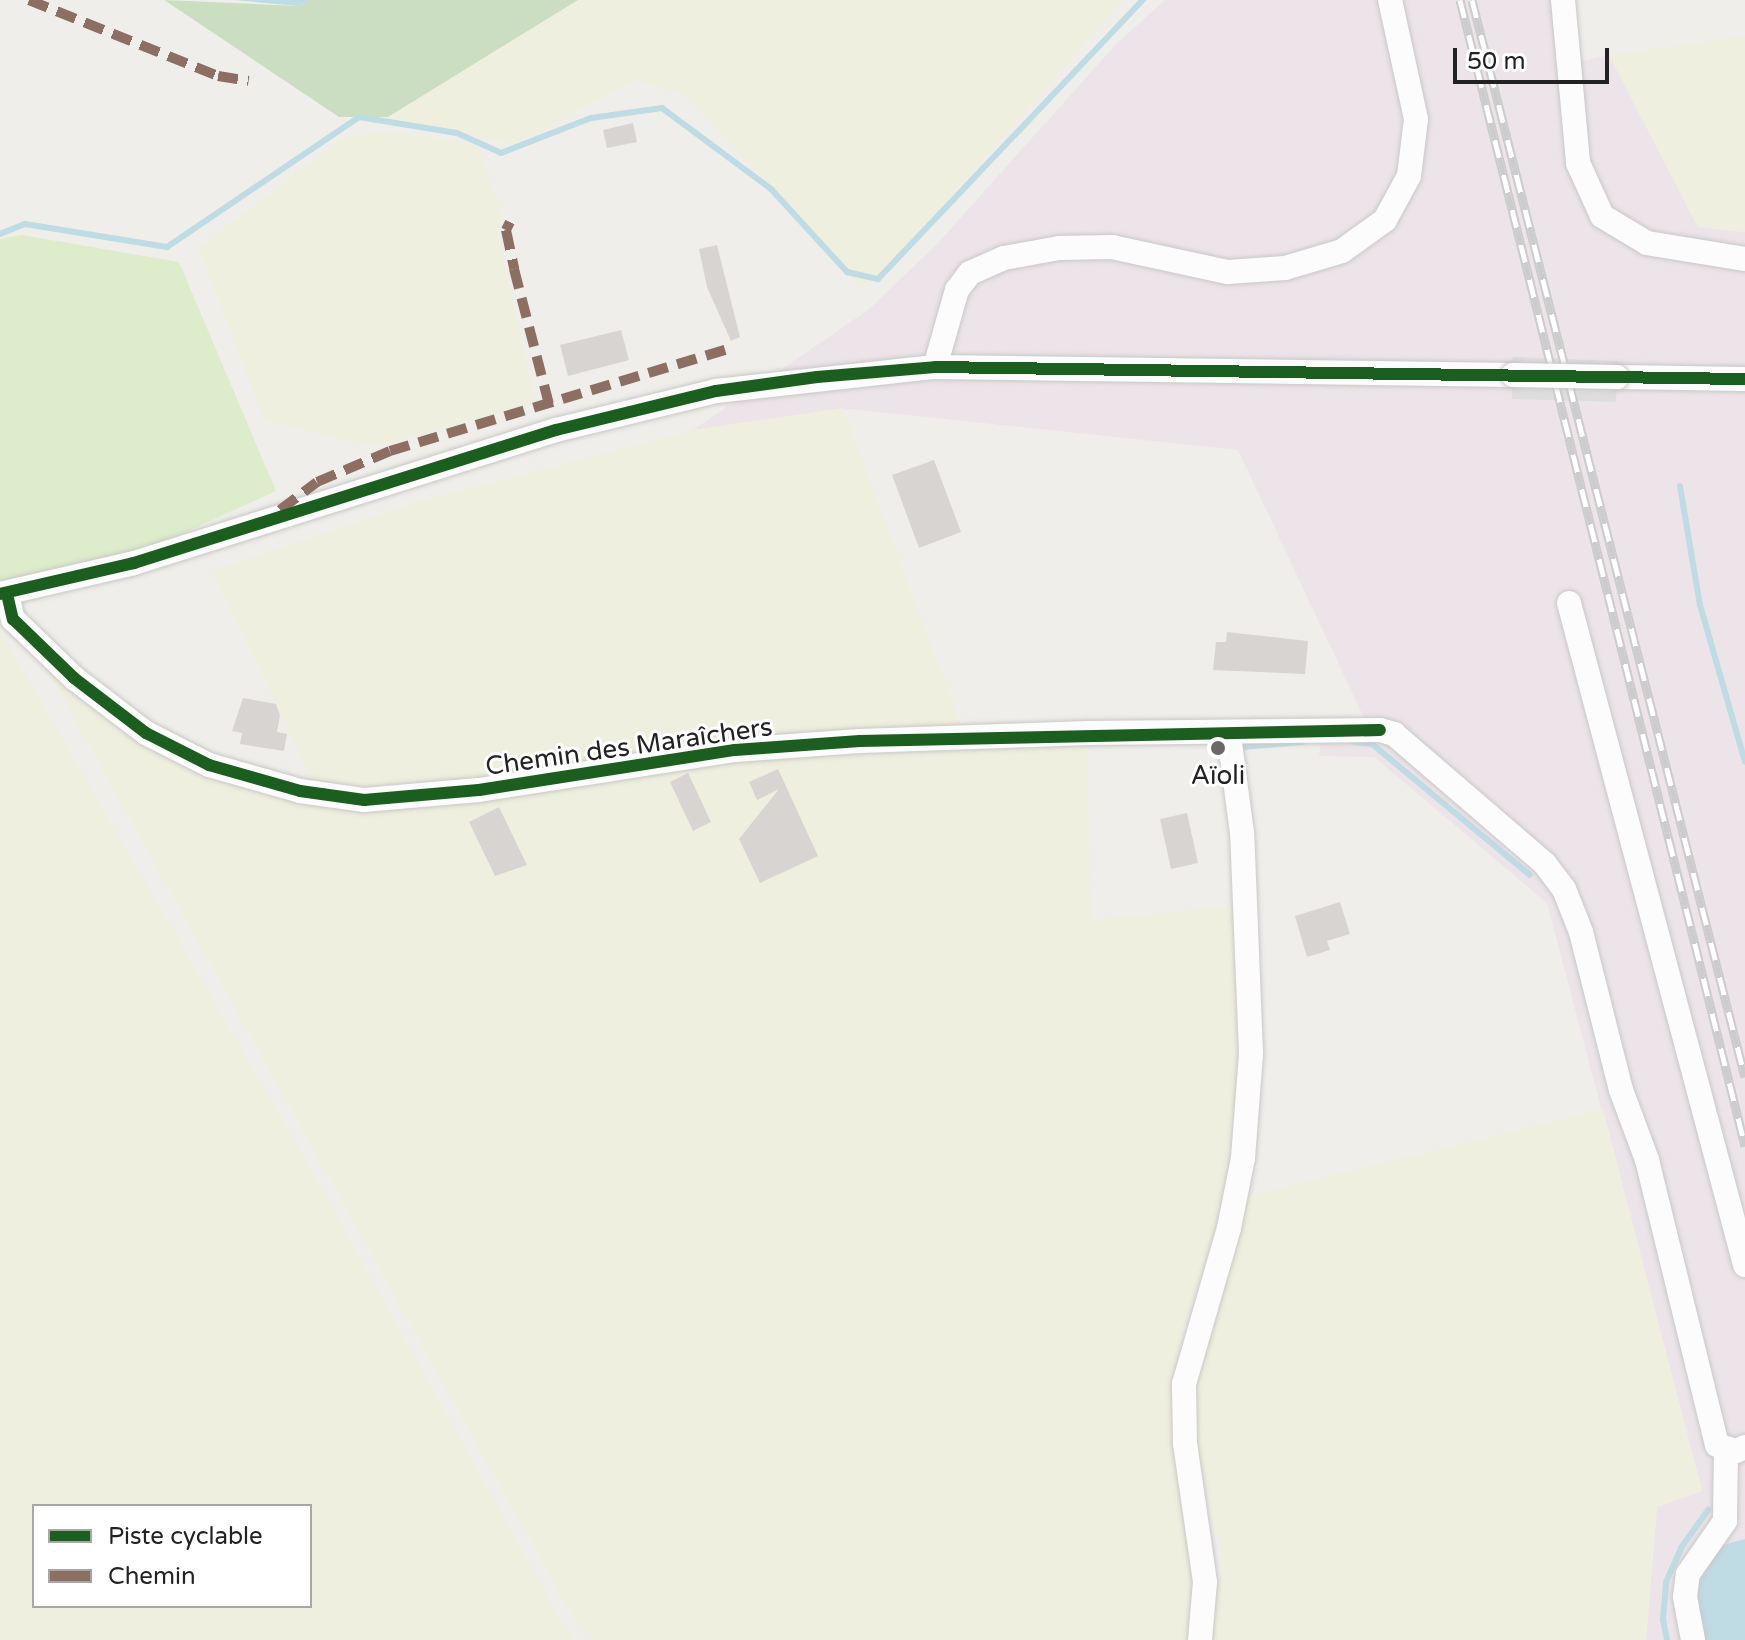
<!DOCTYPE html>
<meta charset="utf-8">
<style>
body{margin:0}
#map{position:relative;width:1745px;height:1640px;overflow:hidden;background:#f0eeeb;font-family:"Varela Round",sans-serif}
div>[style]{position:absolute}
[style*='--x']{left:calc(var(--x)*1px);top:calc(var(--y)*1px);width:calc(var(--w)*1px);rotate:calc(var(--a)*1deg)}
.industrial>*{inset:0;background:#ede4e9}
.farmland>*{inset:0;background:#efefdf}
.grass>*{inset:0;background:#ddeccb}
.forest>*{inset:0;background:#cbdec1}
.water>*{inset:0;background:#bfdbe3}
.pier>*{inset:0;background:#dedddd}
.stream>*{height:6px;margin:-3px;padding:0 3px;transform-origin:3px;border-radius:3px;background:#bfdbe3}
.building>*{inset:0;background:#d7d4d2}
.roads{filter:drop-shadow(0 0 2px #c9c8c7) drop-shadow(0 0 2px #c9c8c7)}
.minor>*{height:24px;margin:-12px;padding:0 12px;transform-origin:12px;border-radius:12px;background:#fdfcfc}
.rail>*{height:9px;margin-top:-4.5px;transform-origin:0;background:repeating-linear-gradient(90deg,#fff 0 18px,#ccc 0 36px);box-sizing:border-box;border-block:2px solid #ccc}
.bridges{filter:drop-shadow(0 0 2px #c9c8c7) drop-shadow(0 0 2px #c9c8c7)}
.minor-bridge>*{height:24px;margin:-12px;padding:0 12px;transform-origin:12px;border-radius:12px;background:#fdfcfc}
.quiet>*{height:10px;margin-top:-5px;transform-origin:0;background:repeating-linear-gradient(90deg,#8d6e63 0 20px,transparent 0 30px)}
.cycleway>*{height:12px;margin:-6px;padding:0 6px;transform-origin:6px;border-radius:6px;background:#1b5e20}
.dots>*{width:22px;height:22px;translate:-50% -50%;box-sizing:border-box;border:4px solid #fff;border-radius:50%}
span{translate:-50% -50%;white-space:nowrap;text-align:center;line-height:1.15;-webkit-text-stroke:6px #fff;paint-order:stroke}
.street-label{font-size:26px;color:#222}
.poi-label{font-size:26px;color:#222}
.legend{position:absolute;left:32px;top:1504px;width:280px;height:104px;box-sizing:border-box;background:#fff;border:2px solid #a7a7a7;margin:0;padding:10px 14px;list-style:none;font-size:24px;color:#222}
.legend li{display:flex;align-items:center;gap:16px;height:40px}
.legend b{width:40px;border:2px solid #a7a7a7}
.scale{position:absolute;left:1453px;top:48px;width:156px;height:36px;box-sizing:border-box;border:4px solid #222;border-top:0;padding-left:10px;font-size:24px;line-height:28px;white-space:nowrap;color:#222;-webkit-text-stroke:6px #fff;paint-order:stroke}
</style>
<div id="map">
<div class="industrial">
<i style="clip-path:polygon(1165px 0,1562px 0,1577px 62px,1609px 55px,1698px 227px,1745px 232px,1745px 1640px,1646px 1640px,1657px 1507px,1702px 1490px,1547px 903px,1374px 757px,1319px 756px,1321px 742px,1365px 720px,1238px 450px,849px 409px,693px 430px,868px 310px,937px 244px,1118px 42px)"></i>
</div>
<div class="farmland">
<i style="clip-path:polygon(578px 0,1123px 0,878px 279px,862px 288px,687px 96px,636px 80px,513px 145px,388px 117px)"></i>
<i style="clip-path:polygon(1745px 36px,1745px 232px,1698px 227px,1609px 55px)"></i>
<i style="clip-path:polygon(397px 131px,478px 145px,503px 219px,497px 229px,536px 403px,376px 447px,264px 420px,199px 248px,344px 137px)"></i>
<i style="clip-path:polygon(843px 408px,964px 732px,431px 787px,386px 790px,314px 783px,212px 571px,418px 502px,693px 430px)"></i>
<i style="clip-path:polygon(evenodd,0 630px,319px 1183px,563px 1624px,576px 1640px,0 1640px,0 630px,34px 1506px,310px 1506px,310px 1606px,34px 1606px,34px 1506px)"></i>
<i style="clip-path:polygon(43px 662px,105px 718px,144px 744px,328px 805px,413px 811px,653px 771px,789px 757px,1087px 744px,1091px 920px,1242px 905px,1248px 1088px,1216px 1232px,1183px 1333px,1170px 1412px,1199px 1563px,1197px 1640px,594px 1640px,574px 1619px)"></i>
<i style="clip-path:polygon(1603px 1109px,1702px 1491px,1657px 1507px,1646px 1640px,1208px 1640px,1222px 1558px,1188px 1408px,1249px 1196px)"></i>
</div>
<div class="grass">
<i style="clip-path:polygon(22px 235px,179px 262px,276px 491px,126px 559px,0 586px,0 239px)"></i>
</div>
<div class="forest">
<i style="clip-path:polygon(164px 0,298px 6px,310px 0,578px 0,388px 117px,339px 117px)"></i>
</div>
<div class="water">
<i style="clip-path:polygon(234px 0,310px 0,298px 6px)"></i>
<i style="clip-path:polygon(1745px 1539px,1745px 1640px,1701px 1640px,1693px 1597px,1697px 1571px,1719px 1546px)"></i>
</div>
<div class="pier">
<i style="clip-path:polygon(1513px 357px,1618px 361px,1616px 402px,1512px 399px)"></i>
</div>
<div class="stream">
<i style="--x:0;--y:234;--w:27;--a:-22"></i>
<i style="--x:25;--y:224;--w:144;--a:9.2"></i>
<i style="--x:167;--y:247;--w:232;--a:-34.1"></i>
<i style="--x:359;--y:117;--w:99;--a:9.3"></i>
<i style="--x:457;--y:133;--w:48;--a:24.4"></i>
<i style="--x:501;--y:153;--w:97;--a:-21.3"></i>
<i style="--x:591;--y:118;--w:72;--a:-8"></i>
<i style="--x:662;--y:108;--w:136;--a:36.6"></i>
<i style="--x:771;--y:189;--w:113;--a:47.5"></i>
<i style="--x:847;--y:272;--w:32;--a:13"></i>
<i style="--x:878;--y:279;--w:385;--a:-46.5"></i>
<i style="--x:1680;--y:486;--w:121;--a:80.5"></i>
<i style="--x:1700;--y:605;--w:163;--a:74"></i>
<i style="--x:1354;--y:742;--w:18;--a:6"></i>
<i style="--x:1372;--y:744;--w:205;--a:39.7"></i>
<i style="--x:1243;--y:747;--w:60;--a:-4.8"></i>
<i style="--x:1667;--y:1640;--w:21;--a:-101"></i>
<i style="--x:1663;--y:1619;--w:37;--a:-85"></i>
<i style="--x:1666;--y:1582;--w:37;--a:-66"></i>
<i style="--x:1681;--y:1548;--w:47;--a:-54.6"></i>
</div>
<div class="building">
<i style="clip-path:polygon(633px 123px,637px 142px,607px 148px,603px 130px)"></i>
<i style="clip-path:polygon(717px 245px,740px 337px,731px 341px,707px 287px,699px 249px)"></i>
<i style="clip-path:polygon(621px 330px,629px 360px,568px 376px,560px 345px)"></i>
<i style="clip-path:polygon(934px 460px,961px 532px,919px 548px,892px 475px)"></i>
<i style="clip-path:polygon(1227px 632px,1308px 641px,1305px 674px,1213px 670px,1216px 642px,1226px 642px)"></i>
<i style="clip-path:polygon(243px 698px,276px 704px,280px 715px,277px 732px,287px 734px,284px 751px,240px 744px,242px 733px,232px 731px)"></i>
<i style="clip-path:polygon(778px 769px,818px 856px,760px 883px,739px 839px,779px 789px,757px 800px,749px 782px)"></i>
<i style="clip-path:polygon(688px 773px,711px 822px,693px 831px,670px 782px)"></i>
<i style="clip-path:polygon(499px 807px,527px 865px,495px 876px,469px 822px)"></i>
<i style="clip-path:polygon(1187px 813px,1198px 863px,1171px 869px,1160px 819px)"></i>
<i style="clip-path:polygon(1340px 902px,1350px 934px,1327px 941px,1330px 950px,1307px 957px,1295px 916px)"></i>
</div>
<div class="roads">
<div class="minor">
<i style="--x:1563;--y:0;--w:164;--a:84.7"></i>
<i style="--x:1578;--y:163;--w:58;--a:65.6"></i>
<i style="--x:1602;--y:216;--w:52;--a:31"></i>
<i style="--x:1647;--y:243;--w:99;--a:9.3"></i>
<i style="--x:935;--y:367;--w:80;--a:-74.1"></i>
<i style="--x:957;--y:290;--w:21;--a:-53"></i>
<i style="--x:970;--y:273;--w:37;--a:-24"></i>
<i style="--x:1004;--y:258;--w:56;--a:-10.3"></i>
<i style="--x:1059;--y:248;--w:53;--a:-1.1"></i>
<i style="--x:1112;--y:247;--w:119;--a:12.2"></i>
<i style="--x:1228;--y:272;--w:57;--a:-4"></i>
<i style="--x:1285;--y:268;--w:59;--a:-16.6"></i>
<i style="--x:1342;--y:251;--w:53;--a:-35.8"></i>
<i style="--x:1385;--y:220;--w:50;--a:-61.4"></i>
<i style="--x:1409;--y:176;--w:57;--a:-83"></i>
<i style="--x:1416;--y:119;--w:122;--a:-102.3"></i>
<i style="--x:1617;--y:377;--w:128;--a:0.9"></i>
<i style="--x:0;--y:594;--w:138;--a:-13"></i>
<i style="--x:134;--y:563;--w:442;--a:-17.5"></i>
<i style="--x:556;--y:430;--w:165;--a:-13.7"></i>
<i style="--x:716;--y:391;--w:220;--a:-6.3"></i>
<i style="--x:935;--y:367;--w:578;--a:0.79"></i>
<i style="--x:7;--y:594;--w:26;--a:77"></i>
<i style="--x:13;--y:619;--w:85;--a:44"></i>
<i style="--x:74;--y:678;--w:91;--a:37.4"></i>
<i style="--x:146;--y:733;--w:71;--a:26.9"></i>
<i style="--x:209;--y:765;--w:95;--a:15.9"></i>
<i style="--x:300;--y:791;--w:65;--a:8"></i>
<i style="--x:364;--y:800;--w:115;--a:-5"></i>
<i style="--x:479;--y:790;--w:259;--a:-8.9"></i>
<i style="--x:735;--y:750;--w:125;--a:-4.1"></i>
<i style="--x:860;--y:741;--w:228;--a:-2"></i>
<i style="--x:1088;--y:733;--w:292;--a:-0.6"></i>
<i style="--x:1380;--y:730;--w:15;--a:16"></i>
<i style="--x:1394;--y:734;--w:199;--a:40.7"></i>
<i style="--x:1545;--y:864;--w:31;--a:53"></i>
<i style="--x:1564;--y:889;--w:46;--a:68.4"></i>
<i style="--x:1581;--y:932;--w:163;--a:75.8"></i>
<i style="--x:1621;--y:1090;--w:75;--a:69.6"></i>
<i style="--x:1647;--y:1160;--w:293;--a:76.2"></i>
<i style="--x:1717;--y:1445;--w:20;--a:18"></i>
<i style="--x:1736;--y:1451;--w:10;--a:-24"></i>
<i style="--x:1569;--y:603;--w:685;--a:75.11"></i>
<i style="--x:1200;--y:1640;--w:58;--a:-85.1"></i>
<i style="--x:1205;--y:1582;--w:140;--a:-98.2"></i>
<i style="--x:1185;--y:1443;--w:59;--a:-91"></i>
<i style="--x:1184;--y:1384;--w:162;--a:-73.9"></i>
<i style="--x:1229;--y:1228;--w:71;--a:-78.7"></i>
<i style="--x:1243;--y:1158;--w:105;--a:-85.6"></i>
<i style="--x:1251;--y:1053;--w:220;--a:-92.3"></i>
<i style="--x:1242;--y:833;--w:99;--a:-97.6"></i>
<i style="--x:1693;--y:1640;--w:44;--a:-100.5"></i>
<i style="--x:1685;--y:1597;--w:23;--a:-83"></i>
<i style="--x:1688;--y:1574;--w:65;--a:-55.1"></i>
<i style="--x:1725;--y:1521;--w:73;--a:-89.2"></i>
</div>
</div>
<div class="rail">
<i style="--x:1460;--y:0;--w:1181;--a:76.03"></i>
<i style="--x:1472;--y:0;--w:1111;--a:75.78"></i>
</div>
<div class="bridges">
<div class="minor-bridge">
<i style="--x:1513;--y:375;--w:104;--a:1.1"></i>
</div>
</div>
<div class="quiet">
<i style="--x:29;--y:0;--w:204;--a:21.9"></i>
<i style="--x:218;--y:76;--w:31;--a:9"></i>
<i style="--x:510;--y:222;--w:9;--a:117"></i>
<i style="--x:506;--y:230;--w:40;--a:78"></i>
<i style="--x:514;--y:269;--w:139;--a:75.5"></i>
<i style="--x:280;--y:510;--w:46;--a:-37.1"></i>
<i style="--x:317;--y:482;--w:79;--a:-23"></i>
<i style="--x:390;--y:451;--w:350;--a:-16.8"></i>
</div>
<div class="cycleway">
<i style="--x:0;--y:594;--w:138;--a:-13"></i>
<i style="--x:134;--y:563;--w:442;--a:-17.5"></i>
<i style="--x:556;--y:430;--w:165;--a:-13.7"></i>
<i style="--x:716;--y:391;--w:102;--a:-7.9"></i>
<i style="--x:817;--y:377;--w:118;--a:-4.8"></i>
<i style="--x:935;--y:367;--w:810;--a:0.85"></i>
<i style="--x:7;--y:594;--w:26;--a:77"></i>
<i style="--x:13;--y:619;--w:85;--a:44"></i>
<i style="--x:74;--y:678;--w:91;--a:37.4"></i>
<i style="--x:146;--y:733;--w:71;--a:26.9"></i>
<i style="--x:209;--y:765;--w:95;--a:15.9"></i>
<i style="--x:300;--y:791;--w:65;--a:8"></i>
<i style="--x:364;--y:800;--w:115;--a:-5"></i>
<i style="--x:479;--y:790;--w:259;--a:-8.9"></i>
<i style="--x:735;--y:750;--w:125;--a:-4.1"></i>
<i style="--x:860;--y:741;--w:520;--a:-1.21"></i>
</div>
<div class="dots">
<i style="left:1218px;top:748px;background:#6a6968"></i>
</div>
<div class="street-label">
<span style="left:629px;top:747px;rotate:-8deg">Chemin des Maraîchers</span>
</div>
<div class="poi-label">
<span style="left:1218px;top:776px">Aïoli</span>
</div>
<ul class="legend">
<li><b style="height:10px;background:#1b5e20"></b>Piste cyclable</li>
<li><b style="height:10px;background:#8d6e63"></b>Chemin</li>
</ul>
<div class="scale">50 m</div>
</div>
